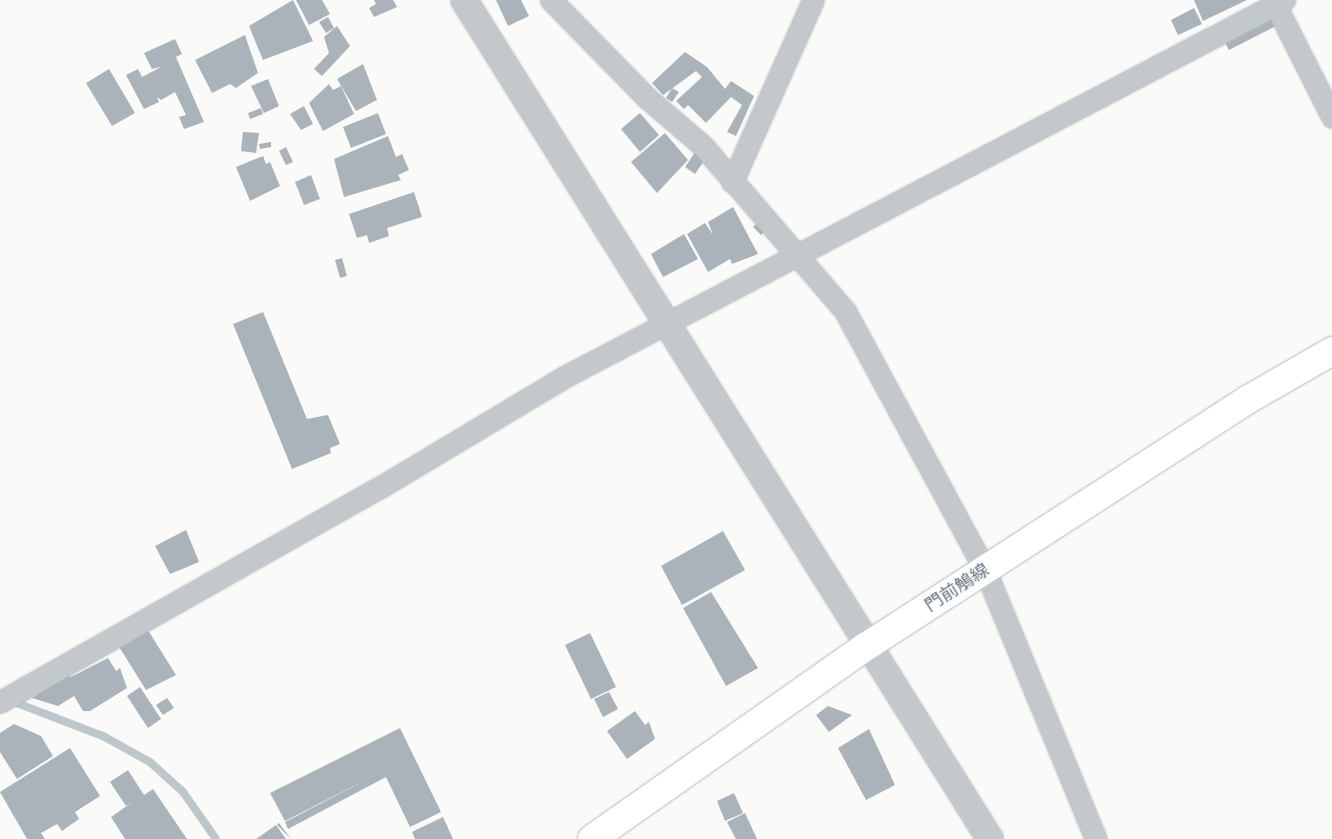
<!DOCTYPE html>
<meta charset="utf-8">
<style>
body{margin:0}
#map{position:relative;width:1332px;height:839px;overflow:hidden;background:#fafaf8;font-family:Signika,"Noto Sans JP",sans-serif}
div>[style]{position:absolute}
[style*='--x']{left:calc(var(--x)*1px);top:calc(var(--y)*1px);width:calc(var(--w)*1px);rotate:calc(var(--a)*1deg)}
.stream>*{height:8px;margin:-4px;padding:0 4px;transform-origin:4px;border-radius:4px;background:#bbc7cb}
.building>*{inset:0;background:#aab3b9}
.roads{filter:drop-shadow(0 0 1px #b3babf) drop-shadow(0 0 1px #b3babf)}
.minor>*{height:21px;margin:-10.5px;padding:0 10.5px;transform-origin:10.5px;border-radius:10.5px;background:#c3c8cc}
.tertiary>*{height:26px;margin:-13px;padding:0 13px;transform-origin:13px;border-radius:13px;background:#c3c8cc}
.secondary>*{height:28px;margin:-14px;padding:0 14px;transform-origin:14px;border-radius:14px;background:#fff}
span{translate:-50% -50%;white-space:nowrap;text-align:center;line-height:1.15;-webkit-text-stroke:5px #fff;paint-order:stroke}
.street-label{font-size:18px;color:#657683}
</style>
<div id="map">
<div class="stream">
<i style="--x:9;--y:700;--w:101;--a:21"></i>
<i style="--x:103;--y:736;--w:54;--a:29"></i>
<i style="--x:150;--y:762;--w:45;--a:42.3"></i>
<i style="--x:183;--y:792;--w:57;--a:54.9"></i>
</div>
<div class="building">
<i style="clip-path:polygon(293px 0,313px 41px,263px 60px,249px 26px)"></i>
<i style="clip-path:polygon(296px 0,322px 0,330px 14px,309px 25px)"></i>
<i style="clip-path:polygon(374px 0,393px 0,397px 7px,374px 17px,369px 8px,376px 4px)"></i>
<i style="clip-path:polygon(496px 0,521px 0,529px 16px,508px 26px)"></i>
<i style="clip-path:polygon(1194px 0,1247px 0,1203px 21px)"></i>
<i style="clip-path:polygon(1194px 8px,1202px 24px,1178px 35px,1171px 20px)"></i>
<i style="clip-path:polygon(1272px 14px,1278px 25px,1229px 50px,1223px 39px)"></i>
<i style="clip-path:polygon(328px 17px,334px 28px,326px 33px,319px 22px)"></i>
<i style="clip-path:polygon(337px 26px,350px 46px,322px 76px,314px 69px,329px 53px,324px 37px)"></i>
<i style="clip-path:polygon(245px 35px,258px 73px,236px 88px,230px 84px,212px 93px,195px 60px)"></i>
<i style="clip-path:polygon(175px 39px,182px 54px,176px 57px,204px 122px,184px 129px,179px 117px,186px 115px,175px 92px,161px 100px,157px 97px,159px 102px,144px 109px,126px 75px,138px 69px,142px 77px,161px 67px,152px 69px,144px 53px)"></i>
<i style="clip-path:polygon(685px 52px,707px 67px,725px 89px,731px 81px,754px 96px,736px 136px,727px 132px,742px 105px,731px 97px,706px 123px,688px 105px,684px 109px,676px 101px,702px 77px,696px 71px,663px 95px,652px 83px)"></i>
<i style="clip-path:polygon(363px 64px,377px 100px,356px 111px,337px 79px)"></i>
<i style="clip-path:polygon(109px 69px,135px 113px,112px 126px,86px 83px)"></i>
<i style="clip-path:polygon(268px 79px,279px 106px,264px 113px,251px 86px)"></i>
<i style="clip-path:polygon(329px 84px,333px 90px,341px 86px,354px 114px,323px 131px,309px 103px)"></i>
<i style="clip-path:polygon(672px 88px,679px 92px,672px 102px,666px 98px)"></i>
<i style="clip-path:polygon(304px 106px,313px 124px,301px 130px,290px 114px)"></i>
<i style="clip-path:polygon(261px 108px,263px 114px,250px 119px,248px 113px)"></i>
<i style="clip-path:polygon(378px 113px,386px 134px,351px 148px,343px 127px)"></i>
<i style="clip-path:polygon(640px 113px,659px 135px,640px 152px,621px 129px)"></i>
<i style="clip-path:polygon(243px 132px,259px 133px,256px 153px,241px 151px)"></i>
<i style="clip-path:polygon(665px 133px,688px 160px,657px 193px,631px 162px)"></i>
<i style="clip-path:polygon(388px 136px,396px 157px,402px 154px,409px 170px,398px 175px,401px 180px,344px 197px,334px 159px)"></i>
<i style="clip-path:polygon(271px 142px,271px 147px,260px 149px,259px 144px)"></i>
<i style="clip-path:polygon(286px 147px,293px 162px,286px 165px,279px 151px)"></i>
<i style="clip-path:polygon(698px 148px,708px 155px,695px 174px,685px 167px)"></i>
<i style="clip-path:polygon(263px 156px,266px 164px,270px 162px,280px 186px,250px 201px,236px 167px)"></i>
<i style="clip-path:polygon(311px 175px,320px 199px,304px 205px,295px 182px)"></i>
<i style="clip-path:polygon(414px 192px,422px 217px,387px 228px,389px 236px,369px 243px,367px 235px,357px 238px,349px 214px)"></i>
<i style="clip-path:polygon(733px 207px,758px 254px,732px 264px,730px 259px,708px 272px,687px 234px,705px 223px,713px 235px,708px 222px)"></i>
<i style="clip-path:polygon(764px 216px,772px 225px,761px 235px,753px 227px)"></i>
<i style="clip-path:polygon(684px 234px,698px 259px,663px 277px,651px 254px)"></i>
<i style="clip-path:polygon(342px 258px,347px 276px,340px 278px,335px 260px)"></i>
<i style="clip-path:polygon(263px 312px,307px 419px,328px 415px,340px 444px,330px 448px,331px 453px,292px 469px,233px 324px)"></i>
<i style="clip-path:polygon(186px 530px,199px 562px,170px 574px,155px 546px)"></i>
<i style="clip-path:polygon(723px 531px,745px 570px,682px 605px,661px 566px)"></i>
<i style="clip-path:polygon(711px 592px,758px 668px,726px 686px,683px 608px)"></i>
<i style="clip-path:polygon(146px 627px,176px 675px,146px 690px,118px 645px)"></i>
<i style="clip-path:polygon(590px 633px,616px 687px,591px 699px,565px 645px)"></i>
<i style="clip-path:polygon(108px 658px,116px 671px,120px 668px,127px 688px,90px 711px,83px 711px,74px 696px,58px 706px,32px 698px,69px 674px,71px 677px)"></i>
<i style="clip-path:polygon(140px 687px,161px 719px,148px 728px,127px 696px)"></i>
<i style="clip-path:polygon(609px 692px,618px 709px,603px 717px,594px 699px)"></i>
<i style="clip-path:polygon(167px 698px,174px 708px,163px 715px,156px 705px)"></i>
<i style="clip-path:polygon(828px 706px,852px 715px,829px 732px,816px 715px)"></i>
<i style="clip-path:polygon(635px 711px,645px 725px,649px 722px,655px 739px,627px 759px,607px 731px)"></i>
<i style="clip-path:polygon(14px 724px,41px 736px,53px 756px,17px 779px,0 752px,0 733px)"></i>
<i style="clip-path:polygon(400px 728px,441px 812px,410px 827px,386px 777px,288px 829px,285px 822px,383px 771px,285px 821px,270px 793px)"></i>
<i style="clip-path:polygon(869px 729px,895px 785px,866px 800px,838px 748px)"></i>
<i style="clip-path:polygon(70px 748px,100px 796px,75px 812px,79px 819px,62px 831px,57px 824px,41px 833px,45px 839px,27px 839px,0 792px)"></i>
<i style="clip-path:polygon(128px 770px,144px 795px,153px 789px,187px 839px,125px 839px,111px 817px,134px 801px,126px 806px,110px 782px)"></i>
<i style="clip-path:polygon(734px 793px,743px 813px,725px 821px,717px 801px)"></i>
<i style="clip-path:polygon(745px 813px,757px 839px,736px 839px,727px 822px)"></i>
<i style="clip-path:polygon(443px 817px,453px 839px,415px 839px,412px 832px)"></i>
<i style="clip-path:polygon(279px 823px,291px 839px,277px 825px)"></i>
<i style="clip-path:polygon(276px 825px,286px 839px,256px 839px)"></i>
</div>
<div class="roads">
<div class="minor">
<i style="--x:551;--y:0;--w:136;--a:45.6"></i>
<i style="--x:646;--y:97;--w:75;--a:40.7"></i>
<i style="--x:703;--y:146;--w:218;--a:49.3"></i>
<i style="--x:845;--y:311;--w:294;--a:61.6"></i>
<i style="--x:985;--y:570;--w:291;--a:67.6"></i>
<i style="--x:1273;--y:0;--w:131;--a:63.2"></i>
<i style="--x:732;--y:182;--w:199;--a:-66"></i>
<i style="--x:0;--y:702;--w:433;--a:-29.5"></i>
<i style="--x:377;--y:489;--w:218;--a:-30.9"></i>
<i style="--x:564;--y:377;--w:813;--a:-27.64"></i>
</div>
<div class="tertiary">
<i style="--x:464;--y:0;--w:990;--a:57.91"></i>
</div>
<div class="secondary">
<i style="--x:592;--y:839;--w:336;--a:-35.1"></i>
<i style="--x:867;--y:646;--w:455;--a:-32.9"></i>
<i style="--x:1249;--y:399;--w:96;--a:-30"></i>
</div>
</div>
<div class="street-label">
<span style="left:957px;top:588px;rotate:-33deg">門前鵤線</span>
</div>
</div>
